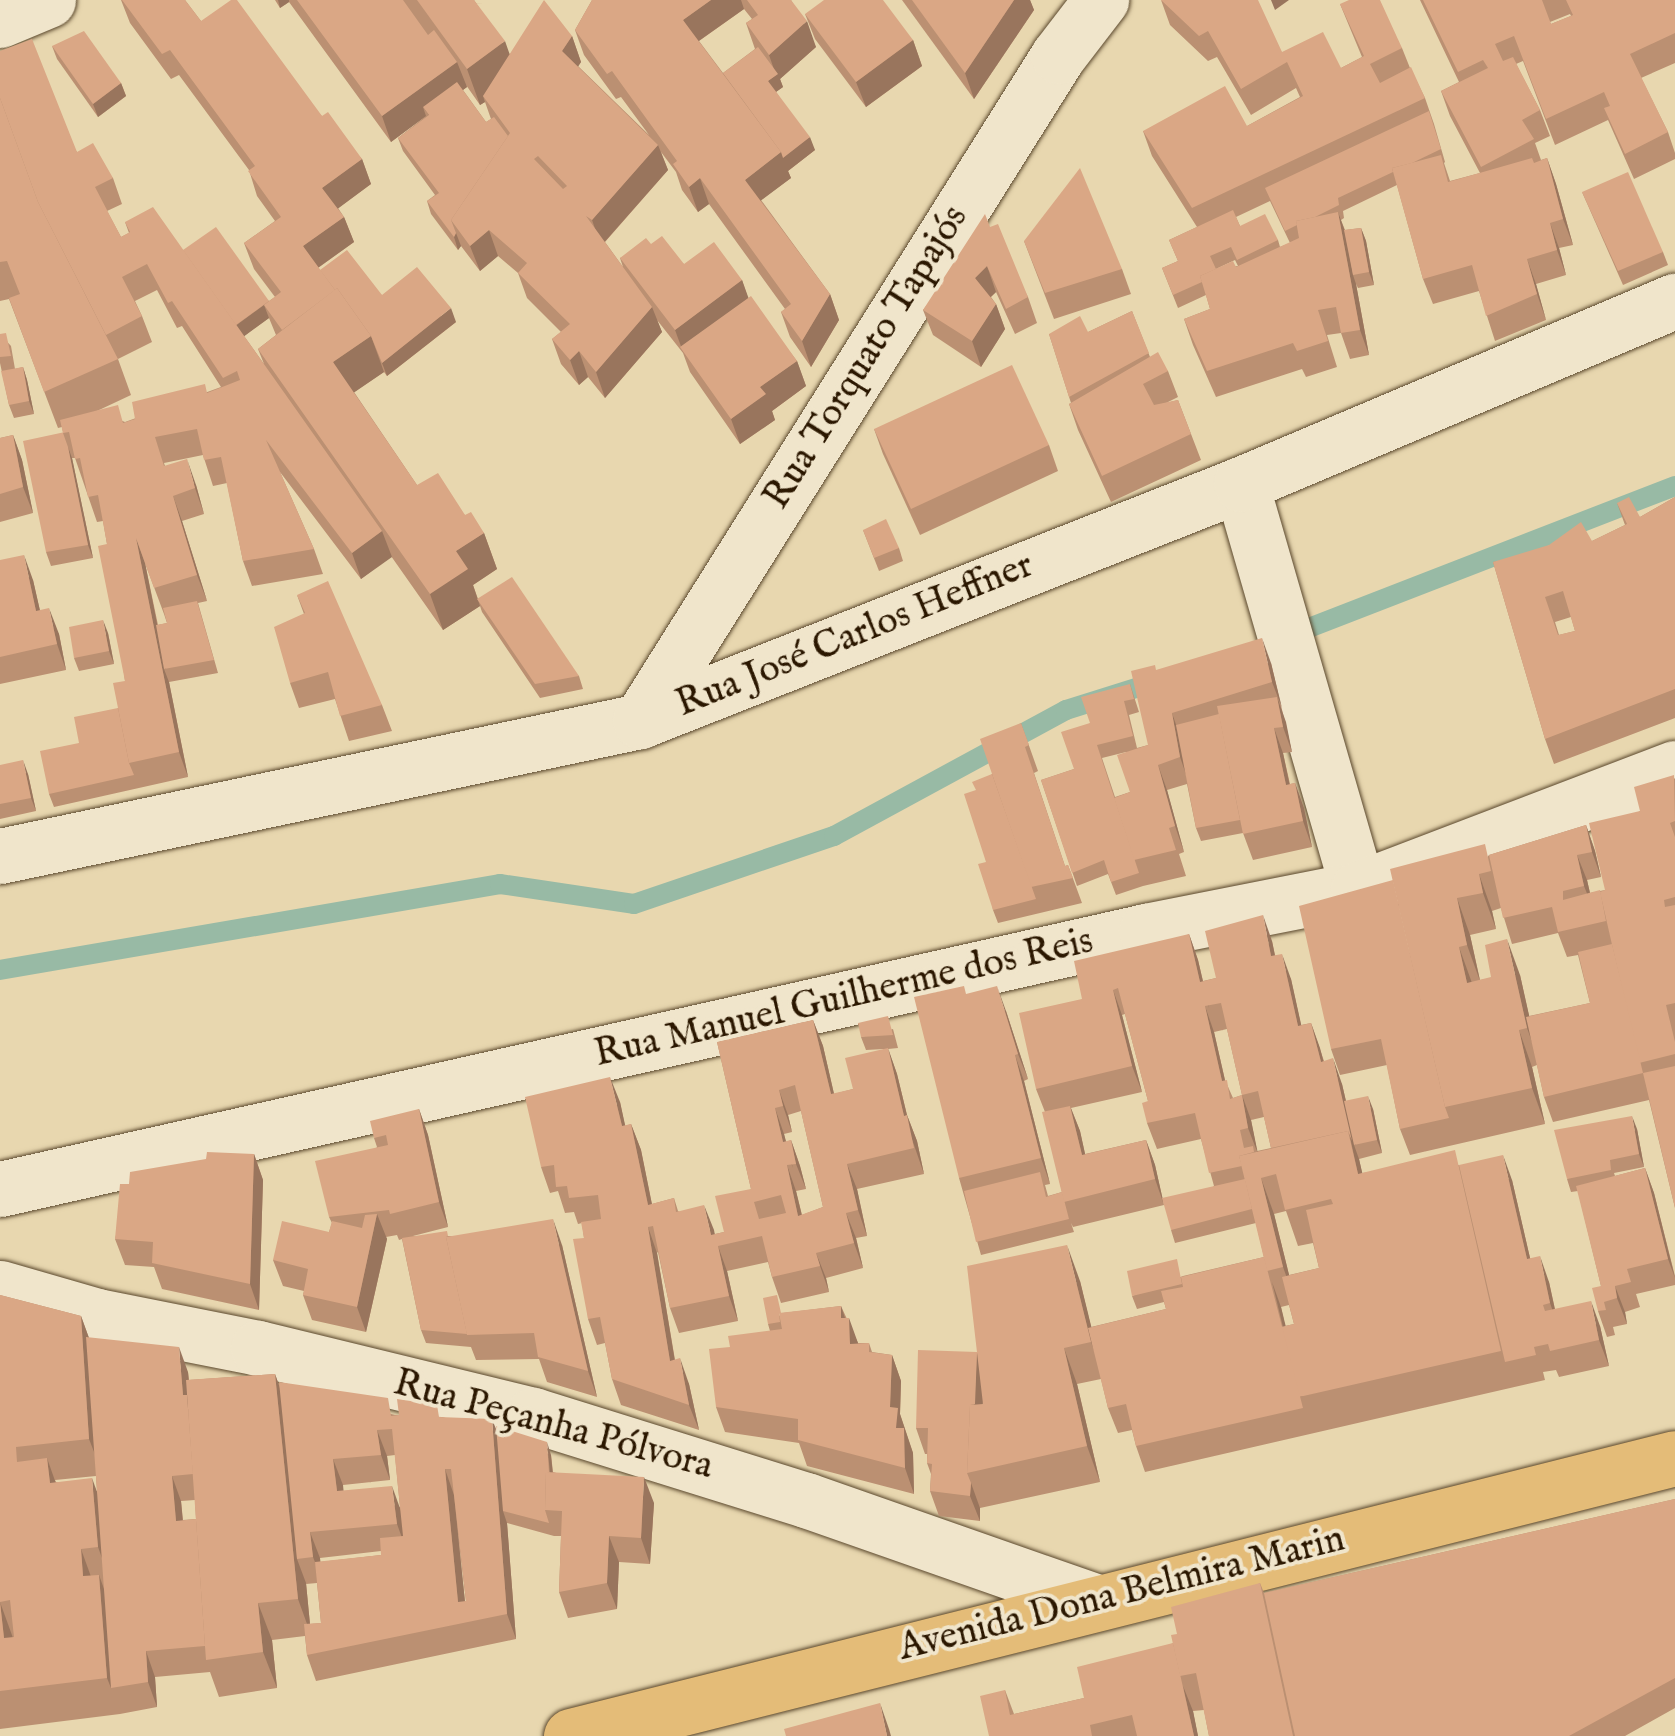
<!DOCTYPE html>
<meta charset="utf-8">
<style>
body{margin:0}
#map{position:relative;width:1675px;height:1736px;overflow:hidden;background:#e8d7af;font-family:"IM FELL English",serif}
div>[style]{position:absolute}
[style*='--x']{left:calc(var(--x)*1px);top:calc(var(--y)*1px);width:calc(var(--w)*1px);rotate:calc(var(--a)*1deg)}
.stream>*{height:20px;margin:-10px;padding:0 10px;transform-origin:10px;border-radius:10px;background:#98baa5}
.roads{filter:drop-shadow(0 0 2px #5a472c) drop-shadow(0 0 2px #5a472c)}
.minor>*{height:55px;margin:-27.5px;padding:0 27.5px;transform-origin:27.5px;border-radius:27.5px;background:#f0e5cb}
.major>*{height:55px;margin:-27.5px;padding:0 27.5px;transform-origin:27.5px;border-radius:27.5px;background:#e4bc78}
.wall>*{inset:0;background:#bb9072}
.shaded-wall>*{inset:0;background:#99755d}
.building>*{inset:0;background:#daa785}
span{translate:-50% -50%;white-space:nowrap;text-align:center;line-height:1.15;-webkit-text-stroke:8px #f0e5cb;paint-order:stroke}
.street-label{font-size:38px;color:#2b1700}
</style>
<div id="map">
<div class="stream">
<i style="--x:1301;--y:631;--w:401;--a:-21.2"></i>
<i style="--x:0;--y:970;--w:507;--a:-9.76"></i>
<i style="--x:500;--y:884;--w:135;--a:8.5"></i>
<i style="--x:634;--y:904;--w:211;--a:-18.8"></i>
<i style="--x:834;--y:836;--w:264;--a:-28.5"></i>
<i style="--x:1066;--y:710;--w:100;--a:-17.5"></i>
</div>
<div class="roads">
<div class="minor">
<i style="--x:0;--y:20;--w:52;--a:-22.6"></i>
<i style="--x:1241;--y:484;--w:422;--a:73.9"></i>
<i style="--x:640;--y:721;--w:785;--a:-57.85"></i>
<i style="--x:1058;--y:56;--w:71;--a:-52.5"></i>
<i style="--x:0;--y:856;--w:654;--a:-11.91"></i>
<i style="--x:640;--y:721;--w:646;--a:-21.52"></i>
<i style="--x:1241;--y:484;--w:471;--a:-22.9"></i>
<i style="--x:0;--y:1189;--w:1175;--a:-12.69"></i>
<i style="--x:1146;--y:931;--w:216;--a:-11.2"></i>
<i style="--x:1358;--y:889;--w:339;--a:-20.9"></i>
<i style="--x:0;--y:1288;--w:101;--a:16.1"></i>
<i style="--x:97;--y:1316;--w:164;--a:11.2"></i>
<i style="--x:258;--y:1348;--w:283;--a:13.7"></i>
<i style="--x:533;--y:1415;--w:286;--a:17.3"></i>
<i style="--x:806;--y:1500;--w:305;--a:19.3"></i>
</div>
<div class="major">
<i style="--x:571;--y:1736;--w:1138;--a:-14.13"></i>
</div>
</div>
<div class="wall">
<i style="clip-path:polygon(evenodd,121px 0,185px 0,201px 21px,322px 116px,362px 159px,371px 184px,338px 208px,344px 217px,354px 242px,318px 268px,320px 270px,382px 295px,456px 322px,387px 376px,384px 372px,354px 392px,417px 485px,465px 515px,484px 533px,497px 569px,473px 585px,478px 599px,579px 676px,583px 689px,540px 698px,482px 612px,480px 606px,443px 630px,391px 556px,361px 579px,280px 472px,314px 549px,323px 574px,252px 586px,243px 561px,227px 483px,213px 486px,203px 455px,164px 463px,165px 466px,196px 485px,204px 514px,182px 521px,207px 601px,198px 603px,218px 673px,169px 682px,188px 777px,54px 807px,49px 794px,79px 743px,118px 708px,125px 681px,107px 544px,103px 521px,97px 522px,75px 458px,72px 458px,93px 558px,51px 566px,46px 552px,63px 432px,62px 427px,58px 428px,9px 299px,0 301px,0 51px,77px 152px,113px 178px,122px 204px,107px 211px,121px 237px,129px 233px,125px 222px,183px 250px,269px 301px,275px 297px,254px 269px,244px 243px,275px 221px,257px 196px,249px 170px,179px 75px,171px 79px,130px 23px,121px 0,157px 290px,177px 328px,182px 326px,221px 387px,125px 422px,97px 411px,131px 395px,118px 359px,152px 342px,142px 316px,135px 301px,157px 290px,121px 0,269px 318px,276px 335px,258px 349px,264px 364px,244px 336px,269px 318px,121px 0,145px 563px,164px 614px,167px 623px,158px 625px,145px 563px)"></i>
<i style="clip-path:polygon(evenodd,275px 0,474px 0,509px 54px,572px 36px,581px 62px,578px 66px,649px 135px,621px 97px,616px 99px,584px 55px,575px 30px,592px 0,791px 0,816px 47px,780px 79px,783px 87px,776px 92px,815px 150px,788px 171px,791px 178px,761px 200px,830px 294px,839px 320px,811px 367px,790px 337px,781px 312px,785px 309px,709px 204px,698px 212px,682px 190px,676px 172px,661px 152px,668px 170px,605px 242px,623px 267px,620px 258px,651px 244px,684px 264px,742px 280px,748px 298px,797px 361px,806px 386px,772px 411px,775px 420px,740px 444px,690px 372px,683px 353px,657px 320px,662px 332px,605px 398px,588px 377px,579px 385px,561px 364px,552px 339px,561px 332px,527px 298px,518px 273px,498px 256px,480px 271px,461px 246px,458px 250px,431px 214px,427px 201px,435px 195px,403px 151px,398px 138px,426px 116px,391px 142px,289px 2px,280px 8px,275px 0,744px 9px,752px 19px,746px 23px,755px 49px,723px 73px,699px 41px,744px 9px,275px 0,466px 85px,480px 105px,485px 102px,491px 119px,486px 122px,463px 90px,467px 87px,466px 85px)"></i>
<i style="clip-path:polygon(902px 0,1030px 0,1034px 10px,974px 99px)"></i>
<i style="clip-path:polygon(evenodd,1161px 0,1282px 52px,1341px 68px,1362px 57px,1340px 4px,1402px 48px,1410px 68px,1425px 98px,1434px 124px,1445px 162px,1444px 163px,1450px 181px,1480px 173px,1450px 116px,1441px 91px,1459px 82px,1420px 0,1675px 0,1675px 63px,1641px 78px,1668px 132px,1675px 153px,1675px 159px,1634px 179px,1608px 120px,1555px 145px,1523px 61px,1516px 64px,1540px 110px,1550px 136px,1535px 143px,1541px 160px,1547px 158px,1556px 184px,1573px 245px,1559px 248px,1566px 275px,1536px 284px,1546px 320px,1495px 341px,1479px 291px,1433px 304px,1423px 279px,1397px 185px,1343px 211px,1344px 218px,1341px 220px,1345px 230px,1361px 228px,1366px 241px,1374px 285px,1358px 288px,1356px 284px,1369px 355px,1350px 359px,1341px 333px,1327px 335px,1337px 367px,1306px 377px,1302px 369px,1216px 397px,1193px 345px,1184px 319px,1210px 309px,1206px 295px,1178px 308px,1162px 268px,1178px 261px,1169px 240px,1197px 227px,1152px 156px,1143px 131px,1247px 126px,1300px 97px,1296px 88px,1251px 115px,1217px 57px,1208px 61px,1170px 25px,1161px 0,1570px 14px,1571px 16px,1551px 24px,1550px 22px,1570px 14px,1161px 0,1270px 201px,1290px 243px,1280px 247px,1278px 240px,1240px 226px,1236px 217px,1270px 201px,1161px 0,1235px 260px,1238px 266px,1216px 269px,1235px 260px)"></i>
<i style="clip-path:polygon(805px 14px,913px 40px,922px 66px,866px 107px,815px 39px)"></i>
<i style="clip-path:polygon(52px 46px,121px 83px,126px 96px,98px 117px,57px 59px)"></i>
<i style="clip-path:polygon(1582px 192px,1663px 252px,1668px 265px,1623px 285px)"></i>
<i style="clip-path:polygon(990px 227px,1028px 297px,1037px 323px,1015px 334px,996px 292px,991px 297px,996px 304px,1005px 329px,981px 367px,933px 335px,923px 310px)"></i>
<i style="clip-path:polygon(1024px 241px,1122px 269px,1131px 294px,1054px 319px)"></i>
<i style="clip-path:polygon(1132px 311px,1150px 357px,1168px 371px,1178px 397px,1166px 403px,1178px 400px,1201px 460px,1111px 502px,1078px 430px,1069px 404px,1071px 403px,1049px 334px,1088px 332px)"></i>
<i style="clip-path:polygon(0 334px,11px 346px,15px 369px,23px 367px,27px 380px,34px 414px,14px 418px,9px 405px,0 363px)"></i>
<i style="clip-path:polygon(874px 429px,1049px 445px,1058px 471px,920px 535px,883px 454px)"></i>
<i style="clip-path:polygon(13px 435px,22px 460px,33px 513px,0 522px,0 438px)"></i>
<i style="clip-path:polygon(evenodd,1675px 497px,1675px 718px,1554px 764px,1545px 739px,1493px 562px,1592px 541px,1625px 525px,1617px 503px,1640px 517px,1675px 497px,1571px 617px,1575px 631px,1559px 635px,1555px 622px,1571px 617px)"></i>
<i style="clip-path:polygon(863px 530px,899px 548px,903px 561px,879px 571px)"></i>
<i style="clip-path:polygon(0 560px,33px 580px,40px 611px,59px 634px,66px 670px,0 684px)"></i>
<i style="clip-path:polygon(297px 595px,382px 705px,392px 731px,349px 741px,335px 699px,299px 708px,290px 683px,304px 614px)"></i>
<i style="clip-path:polygon(108px 633px,114px 664px,79px 671px,74px 658px)"></i>
<i style="clip-path:polygon(evenodd,1271px 663px,1292px 752px,1283px 753px,1290px 784px,1295px 783px,1304px 808px,1312px 847px,1253px 860px,1243px 833px,1201px 841px,1196px 828px,1187px 784px,1167px 790px,1184px 852px,1179px 854px,1186px 876px,1143px 886px,1116px 895px,1108px 874px,1077px 886px,1041px 780px,1074px 769px,1090px 723px,1130px 684px,1139px 712px,1129px 715px,1137px 748px,1148px 745px,1157px 670px,1271px 663px,1126px 752px,1130px 792px,1115px 797px,1102px 758px,1126px 752px)"></i>
<i style="clip-path:polygon(1021px 723px,1038px 771px,1034px 773px,1065px 866px,1068px 865px,1082px 903px,998px 923px,993px 910px,976px 790px,992px 774px)"></i>
<i style="clip-path:polygon(0 765px,28px 774px,36px 811px,0 819px)"></i>
<i style="clip-path:polygon(evenodd,1675px 778px,1675px 1208px,1649px 1100px,1553px 1122px,1544px 1097px,1537px 1065px,1532px 1067px,1545px 1124px,1410px 1155px,1400px 1129px,1387px 1065px,1340px 1075px,1331px 1049px,1489px 855px,1586px 825px,1595px 851px,1601px 877px,1587px 880px,1590px 893px,1605px 890px,1640px 811px,1675px 778px,1501px 908px,1512px 944px,1558px 933px,1567px 957px,1578px 955px,1590px 1003px,1529px 1016px,1520px 975px,1480px 980px,1470px 935px,1496px 929px,1492px 911px,1501px 908px)"></i>
<i style="clip-path:polygon(evenodd,1189px 934px,1198px 960px,1203px 981px,1216px 978px,1272px 941px,1275px 955px,1291px 979px,1301px 1025px,1311px 1023px,1324px 1061px,1342px 1084px,1346px 1101px,1373px 1109px,1382px 1153px,1359px 1159px,1362px 1173px,1460px 1165px,1512px 1180px,1530px 1258px,1549px 1282px,1555px 1309px,1600px 1326px,1609px 1366px,1559px 1377px,1556px 1370px,1543px 1372px,1545px 1380px,1145px 1472px,1136px 1446px,1132px 1430px,1118px 1433px,1108px 1408px,1101px 1379px,1077px 1384px,1100px 1482px,980px 1508px,980px 1521px,939px 1516px,930px 1491px,931px 1474px,927px 1463px,927px 1454px,925px 1454px,916px 1428px,977px 1352px,1080px 1281px,1091px 1327px,1166px 1309px,1164px 1302px,1137px 1309px,1132px 1296px,1183px 1276px,1264px 1257px,1256px 1223px,1175px 1243px,1171px 1230px,1214px 1186px,1201px 1139px,1157px 1149px,1147px 1123px,1148px 1101px,1125px 1014px,1122px 1015px,1142px 1092px,1071px 1108px,1080px 1131px,1085px 1154px,1146px 1140px,1155px 1165px,1164px 1205px,1073px 1227px,1071px 1223px,1074px 1232px,981px 1255px,959px 1178px,966px 994px,1006px 1011px,1028px 1079px,1024px 1081px,1050px 1184px,1045px 1185px,1048px 1196px,1062px 1192px,1045px 1112px,1036px 1089px,1082px 999px,1189px 934px,1227px 1029px,1242px 1095px,1233px 1098px,1225px 1080px,1214px 1032px,1227px 1029px,1189px 934px,1264px 1117px,1271px 1148px,1257px 1151px,1251px 1120px,1264px 1117px,1189px 934px,1286px 1211px,1298px 1246px,1313px 1243px,1319px 1268px,1289px 1275px,1274px 1214px,1286px 1211px,1189px 934px,1289px 1305px,1294px 1324px,1285px 1326px,1281px 1307px,1289px 1305px)"></i>
<i style="clip-path:polygon(evenodd,813px 1020px,823px 1046px,834px 1094px,853px 1089px,884px 1049px,866px 1050px,861px 1037px,893px 1029px,898px 1048px,888px 1049px,897px 1074px,907px 1115px,917px 1141px,924px 1174px,857px 1189px,867px 1236px,856px 1238px,863px 1268px,826px 1278px,829px 1292px,781px 1303px,772px 1277px,768px 1262px,727px 1271px,738px 1321px,679px 1333px,670px 1308px,658px 1252px,657px 1253px,675px 1360px,689px 1384px,699px 1430px,621px 1405px,612px 1379px,605px 1343px,597px 1345px,588px 1319px,584px 1238px,582px 1223px,578px 1224px,574px 1212px,565px 1213px,558px 1191px,550px 1193px,541px 1167px,620px 1102px,625px 1126px,631px 1124px,641px 1150px,652px 1204px,674px 1198px,678px 1211px,715px 1234px,724px 1232px,751px 1189px,717px 1042px,813px 1020px,801px 1111px,823px 1207px,802px 1215px,796px 1191px,806px 1189px,800px 1166px,791px 1140px,786px 1142px,784px 1134px,792px 1132px,788px 1115px,801px 1111px)"></i>
<i style="clip-path:polygon(419px 1109px,428px 1135px,448px 1227px,413px 1236px,449px 1236px,562px 1245px,597px 1397px,547px 1382px,539px 1359px,476px 1360px,471px 1347px,426px 1343px,421px 1330px,402px 1239px,399px 1240px,397px 1235px,386px 1237px,387px 1239px,366px 1332px,312px 1320px,303px 1295px,304px 1291px,283px 1286px,273px 1260px,329px 1232px,332px 1223px,329px 1217px,377px 1147px,374px 1138px)"></i>
<i style="clip-path:polygon(1637px 1129px,1644px 1167px,1614px 1173px,1615px 1176px,1645px 1168px,1654px 1193px,1675px 1276px,1675px 1285px,1636px 1294px,1640px 1307px,1625px 1312px,1627px 1324px,1613px 1327px,1615px 1335px,1607px 1337px,1598px 1311px,1601px 1286px,1578px 1191px,1571px 1192px,1567px 1179px)"></i>
<i style="clip-path:polygon(254px 1154px,263px 1180px,259px 1310px,162px 1289px,154px 1267px,125px 1265px,115px 1239px,129px 1184px)"></i>
<i style="clip-path:polygon(evenodd,0 1295px,81px 1316px,89px 1338px,188px 1372px,189px 1380px,275px 1374px,279px 1385px,395px 1415px,442px 1417px,497px 1432px,551px 1455px,553px 1472px,654px 1503px,650px 1564px,619px 1562px,617px 1609px,568px 1618px,559px 1592px,561px 1536px,554px 1536px,507px 1523px,516px 1639px,316px 1681px,307px 1655px,305px 1636px,272px 1640px,277px 1688px,219px 1697px,210px 1672px,155px 1677px,157px 1707px,120px 1714px,0 1729px,0 1295px,395px 1455px,400px 1507px,343px 1491px,343px 1485px,390px 1480px,387px 1456px,395px 1455px,0 1295px,96px 1476px,97px 1491px,56px 1482px,55px 1480px,96px 1476px,0 1295px,195px 1500px,196px 1519px,183px 1520px,181px 1501px,195px 1500px,0 1295px,457px 1526px,466px 1601px,465px 1601px,457px 1526px,0 1295px,381px 1551px,381px 1555px,320px 1562px,320px 1558px,381px 1551px,0 1295px,306px 1583px,306px 1584px,317px 1583px,321px 1623px,310px 1624px,306px 1583px)"></i>
<i style="clip-path:polygon(841px 1306px,858px 1343px,869px 1343px,872px 1352px,892px 1355px,901px 1381px,900px 1414px,913px 1453px,914px 1494px,807px 1466px,799px 1443px,725px 1432px,716px 1407px,730px 1347px,770px 1331px,768px 1324px,783px 1313px)"></i>
<i style="clip-path:polygon(1675px 1499px,1675px 1708px,1625px 1736px,1209px 1736px,1204px 1710px,1193px 1711px,1198px 1736px,989px 1736px,1005px 1690px,1014px 1714px,1084px 1698px,1173px 1643px,1177px 1634px,1260px 1583px,1264px 1593px)"></i>
</div>
<div class="shaded-wall">
<i style="clip-path:polygon(278px 0,289px 0,289px 2px,280px 8px)"></i>
<i style="clip-path:polygon(711px 0,741px 0,744px 9px,693px 45px,683px 20px)"></i>
<i style="clip-path:polygon(1014px 0,1030px 0,1034px 10px,974px 99px,965px 73px)"></i>
<i style="clip-path:polygon(1271px 0,1289px 0,1275px 10px)"></i>
<i style="clip-path:polygon(807px 21px,816px 47px,780px 79px,783px 87px,773px 94px,768px 81px,776px 75px,769px 55px)"></i>
<i style="clip-path:polygon(572px 36px,581px 62px,572px 76px,562px 51px)"></i>
<i style="clip-path:polygon(913px 40px,922px 66px,866px 107px,856px 82px)"></i>
<i style="clip-path:polygon(505px 41px,518px 78px,483px 96px,485px 102px,480px 105px,467px 69px)"></i>
<i style="clip-path:polygon(457px 62px,467px 87px,429px 115px,423px 107px,426px 116px,391px 142px,382px 116px)"></i>
<i style="clip-path:polygon(121px 83px,126px 96px,98px 117px,93px 104px)"></i>
<i style="clip-path:polygon(810px 137px,815px 150px,788px 171px,791px 178px,755px 205px,745px 180px,781px 152px)"></i>
<i style="clip-path:polygon(658px 145px,668px 170px,601px 246px,592px 220px)"></i>
<i style="clip-path:polygon(1547px 158px,1556px 184px,1573px 245px,1563px 219px)"></i>
<i style="clip-path:polygon(362px 159px,371px 184px,332px 213px,322px 188px)"></i>
<i style="clip-path:polygon(700px 178px,709px 204px,698px 212px,689px 187px)"></i>
<i style="clip-path:polygon(1338px 212px,1347px 237px,1353px 275px,1356px 284px,1369px 355px,1360px 330px)"></i>
<i style="clip-path:polygon(344px 217px,354px 242px,312px 272px,303px 246px)"></i>
<i style="clip-path:polygon(1550px 223px,1559px 248px,1566px 275px,1557px 250px)"></i>
<i style="clip-path:polygon(1361px 228px,1366px 241px,1374px 285px,1369px 272px)"></i>
<i style="clip-path:polygon(489px 230px,498px 256px,480px 271px,470px 246px)"></i>
<i style="clip-path:polygon(456px 233px,461px 246px,458px 250px,454px 237px)"></i>
<i style="clip-path:polygon(1527px 259px,1536px 284px,1546px 320px,1537px 294px)"></i>
<i style="clip-path:polygon(987px 266px,996px 292px,984px 303px,975px 278px)"></i>
<i style="clip-path:polygon(742px 280px,751px 305px,682px 349px,675px 330px)"></i>
<i style="clip-path:polygon(830px 294px,839px 320px,811px 367px,802px 341px)"></i>
<i style="clip-path:polygon(996px 304px,1005px 329px,981px 367px,972px 341px)"></i>
<i style="clip-path:polygon(264px 305px,269px 318px,239px 340px,234px 327px)"></i>
<i style="clip-path:polygon(652px 307px,662px 332px,605px 398px,596px 372px)"></i>
<i style="clip-path:polygon(451px 308px,456px 322px,387px 376px,382px 363px)"></i>
<i style="clip-path:polygon(371px 336px,384px 372px,346px 398px,333px 362px)"></i>
<i style="clip-path:polygon(579px 351px,588px 377px,579px 385px,570px 360px)"></i>
<i style="clip-path:polygon(797px 361px,806px 386px,772px 411px,775px 420px,740px 444px,731px 419px,760px 387px)"></i>
<i style="clip-path:polygon(23px 367px,27px 380px,34px 414px,29px 401px)"></i>
<i style="clip-path:polygon(13px 435px,22px 460px,33px 513px,23px 487px)"></i>
<i style="clip-path:polygon(68px 447px,72px 458px,93px 558px,88px 545px)"></i>
<i style="clip-path:polygon(187px 459px,196px 485px,204px 514px,195px 488px)"></i>
<i style="clip-path:polygon(173px 496px,182px 521px,207px 601px,197px 575px)"></i>
<i style="clip-path:polygon(382px 531px,392px 557px,361px 579px,352px 553px)"></i>
<i style="clip-path:polygon(484px 533px,497px 569px,473px 585px,480px 606px,443px 630px,430px 594px,456px 551px)"></i>
<i style="clip-path:polygon(136px 538px,145px 563px,166px 669px,164px 669px,169px 682px,188px 777px,179px 752px)"></i>
<i style="clip-path:polygon(24px 555px,33px 580px,46px 637px,36px 611px)"></i>
<i style="clip-path:polygon(49px 608px,59px 634px,66px 670px,57px 644px)"></i>
<i style="clip-path:polygon(103px 620px,108px 633px,114px 664px,109px 651px)"></i>
<i style="clip-path:polygon(1262px 638px,1271px 663px,1282px 708px,1272px 682px)"></i>
<i style="clip-path:polygon(1277px 697px,1286px 722px,1292px 752px,1283px 727px)"></i>
<i style="clip-path:polygon(1172px 713px,1181px 739px,1189px 783px,1180px 757px)"></i>
<i style="clip-path:polygon(1274px 728px,1283px 753px,1295px 811px,1286px 785px)"></i>
<i style="clip-path:polygon(23px 760px,28px 774px,36px 811px,31px 798px)"></i>
<i style="clip-path:polygon(1158px 765px,1167px 790px,1184px 852px,1175px 826px)"></i>
<i style="clip-path:polygon(1295px 783px,1304px 808px,1312px 847px,1303px 821px)"></i>
<i style="clip-path:polygon(1586px 825px,1595px 851px,1601px 877px,1592px 852px)"></i>
<i style="clip-path:polygon(1577px 855px,1587px 880px,1594px 911px,1584px 886px)"></i>
<i style="clip-path:polygon(1479px 874px,1492px 911px,1496px 929px,1483px 893px)"></i>
<i style="clip-path:polygon(1457px 898px,1470px 935px,1480px 981px,1467px 945px)"></i>
<i style="clip-path:polygon(1263px 915px,1272px 941px,1280px 981px,1271px 956px)"></i>
<i style="clip-path:polygon(1189px 934px,1198px 960px,1209px 1008px,1200px 982px)"></i>
<i style="clip-path:polygon(1507px 939px,1520px 975px,1540px 1064px,1527px 1028px)"></i>
<i style="clip-path:polygon(1459px 947px,1472px 983px,1467px 983px)"></i>
<i style="clip-path:polygon(1282px 954px,1291px 979px,1307px 1051px,1298px 1026px)"></i>
<i style="clip-path:polygon(997px 986px,1006px 1011px,1028px 1079px,1018px 1054px)"></i>
<i style="clip-path:polygon(1113px 990px,1122px 1015px,1142px 1092px,1132px 1066px)"></i>
<i style="clip-path:polygon(1205px 1006px,1214px 1032px,1231px 1107px,1222px 1081px)"></i>
<i style="clip-path:polygon(813px 1020px,823px 1046px,840px 1120px,831px 1094px)"></i>
<i style="clip-path:polygon(1311px 1023px,1320px 1048px,1330px 1087px,1321px 1062px)"></i>
<i style="clip-path:polygon(1519px 1030px,1532px 1067px,1545px 1124px,1532px 1088px)"></i>
<i style="clip-path:polygon(888px 1048px,897px 1074px,912px 1136px,907px 1115px,917px 1141px,924px 1174px,904px 1116px)"></i>
<i style="clip-path:polygon(1015px 1055px,1024px 1081px,1050px 1184px,1041px 1158px)"></i>
<i style="clip-path:polygon(1333px 1058px,1342px 1084px,1356px 1145px,1354px 1145px,1359px 1159px,1371px 1210px,1358px 1174px)"></i>
<i style="clip-path:polygon(610px 1077px,620px 1102px,631px 1152px,622px 1126px)"></i>
<i style="clip-path:polygon(779px 1090px,788px 1115px,792px 1132px,783px 1106px)"></i>
<i style="clip-path:polygon(1242px 1095px,1251px 1120px,1258px 1154px,1248px 1128px)"></i>
<i style="clip-path:polygon(1368px 1096px,1373px 1109px,1382px 1153px,1377px 1140px)"></i>
<i style="clip-path:polygon(1070px 1106px,1080px 1131px,1091px 1181px,1082px 1155px)"></i>
<i style="clip-path:polygon(775px 1108px,784px 1134px,793px 1168px,783px 1142px)"></i>
<i style="clip-path:polygon(419px 1109px,428px 1135px,448px 1227px,439px 1202px)"></i>
<i style="clip-path:polygon(1632px 1116px,1637px 1129px,1644px 1167px,1639px 1154px)"></i>
<i style="clip-path:polygon(631px 1124px,641px 1150px,657px 1230px,648px 1205px)"></i>
<i style="clip-path:polygon(791px 1140px,800px 1166px,806px 1189px,796px 1164px)"></i>
<i style="clip-path:polygon(1146px 1140px,1155px 1165px,1164px 1205px,1155px 1179px)"></i>
<i style="clip-path:polygon(254px 1154px,263px 1180px,259px 1310px,250px 1284px)"></i>
<i style="clip-path:polygon(1503px 1155px,1512px 1180px,1536px 1284px,1527px 1259px)"></i>
<i style="clip-path:polygon(847px 1164px,857px 1189px,867px 1236px,858px 1210px)"></i>
<i style="clip-path:polygon(787px 1165px,796px 1191px,808px 1241px,798px 1216px)"></i>
<i style="clip-path:polygon(1645px 1168px,1654px 1193px,1675px 1278px,1668px 1259px)"></i>
<i style="clip-path:polygon(1261px 1178px,1274px 1214px,1296px 1303px,1283px 1267px)"></i>
<i style="clip-path:polygon(704px 1205px,714px 1230px,720px 1261px,711px 1235px)"></i>
<i style="clip-path:polygon(846px 1213px,856px 1238px,863px 1268px,854px 1243px)"></i>
<i style="clip-path:polygon(377px 1214px,387px 1239px,366px 1332px,357px 1307px)"></i>
<i style="clip-path:polygon(553px 1219px,562px 1245px,597px 1397px,588px 1371px)"></i>
<i style="clip-path:polygon(648px 1227px,657px 1253px,679px 1386px,670px 1361px)"></i>
<i style="clip-path:polygon(1067px 1245px,1080px 1281px,1104px 1378px,1091px 1342px)"></i>
<i style="clip-path:polygon(718px 1246px,727px 1271px,738px 1321px,729px 1296px)"></i>
<i style="clip-path:polygon(816px 1253px,826px 1278px,829px 1292px,820px 1266px)"></i>
<i style="clip-path:polygon(1540px 1256px,1549px 1282px,1559px 1329px,1550px 1303px)"></i>
<i style="clip-path:polygon(1272px 1282px,1281px 1307px,1303px 1396px,1300px 1397px)"></i>
<i style="clip-path:polygon(1615px 1286px,1625px 1312px,1627px 1324px,1617px 1298px)"></i>
<i style="clip-path:polygon(1591px 1301px,1600px 1326px,1609px 1366px,1599px 1340px)"></i>
<i style="clip-path:polygon(841px 1306px,849px 1330px,849px 1318px,858px 1343px,859px 1369px,841px 1318px)"></i>
<i style="clip-path:polygon(81px 1316px,94px 1352px,103px 1475px,89px 1439px)"></i>
<i style="clip-path:polygon(179px 1347px,188px 1372px,192px 1421px,183px 1395px)"></i>
<i style="clip-path:polygon(1064px 1348px,1077px 1384px,1100px 1482px,1087px 1446px)"></i>
<i style="clip-path:polygon(977px 1352px,987px 1378px,971px 1472px)"></i>
<i style="clip-path:polygon(892px 1355px,901px 1381px,900px 1414px,913px 1453px,914px 1494px,905px 1468px,890px 1407px)"></i>
<i style="clip-path:polygon(680px 1358px,689px 1384px,699px 1430px,689px 1405px)"></i>
<i style="clip-path:polygon(275px 1374px,288px 1411px,297px 1559px,306px 1583px,311px 1635px,298px 1599px)"></i>
<i style="clip-path:polygon(492px 1419px,502px 1444px,503px 1511px,507px 1523px,516px 1639px,507px 1614px)"></i>
<i style="clip-path:polygon(377px 1430px,387px 1456px,390px 1480px,381px 1455px)"></i>
<i style="clip-path:polygon(547px 1442px,551px 1455px,555px 1498px,551px 1484px)"></i>
<i style="clip-path:polygon(47px 1458px,60px 1495px,50px 1483px)"></i>
<i style="clip-path:polygon(333px 1459px,343px 1485px,346px 1517px,337px 1491px)"></i>
<i style="clip-path:polygon(445px 1469px,454px 1495px,467px 1622px,458px 1602px)"></i>
<i style="clip-path:polygon(172px 1476px,181px 1501px,185px 1547px,176px 1521px)"></i>
<i style="clip-path:polygon(644px 1477px,654px 1503px,650px 1564px,641px 1538px)"></i>
<i style="clip-path:polygon(92px 1478px,105px 1514px,111px 1583px,98px 1547px)"></i>
<i style="clip-path:polygon(971px 1483px,980px 1508px,980px 1521px,970px 1496px)"></i>
<i style="clip-path:polygon(392px 1486px,401px 1511px,406px 1549px,397px 1524px)"></i>
<i style="clip-path:polygon(310px 1532px,320px 1558px,323px 1583px,313px 1557px)"></i>
<i style="clip-path:polygon(609px 1536px,619px 1562px,617px 1609px,607px 1583px)"></i>
<i style="clip-path:polygon(81px 1549px,94px 1585px,83px 1576px)"></i>
<i style="clip-path:polygon(99px 1575px,112px 1611px,111px 1688px,107px 1678px)"></i>
<i style="clip-path:polygon(0 1602px,13px 1638px,4px 1638px)"></i>
<i style="clip-path:polygon(258px 1603px,272px 1640px,277px 1688px,263px 1652px)"></i>
<i style="clip-path:polygon(146px 1651px,155px 1677px,157px 1707px,148px 1682px)"></i>
<i style="clip-path:polygon(1183px 1686px,1193px 1711px,1198px 1736px,1194px 1736px)"></i>
<i style="clip-path:polygon(880px 1703px,889px 1729px,891px 1736px,887px 1736px)"></i>
</div>
<div class="building">
<i style="clip-path:polygon(122px 0,185px 0,201px 21px,231px 0,237px 0,322px 116px,328px 112px,362px 159px,322px 188px,344px 217px,303px 246px,335px 290px,282px 330px,264px 305px,281px 292px,244px 243px,281px 217px,248px 171px,255px 166px,170px 50px,162px 54px)"></i>
<i style="clip-path:polygon(297px 0,403px 0,428px 35px,434px 30px,457px 62px,382px 116px)"></i>
<i style="clip-path:polygon(417px 0,474px 0,505px 41px,467px 69px)"></i>
<i style="clip-path:polygon(evenodd,544px 0,572px 36px,562px 51px,658px 145px,592px 220px,586px 216px,652px 307px,596px 372px,579px 351px,570px 360px,552px 339px,570px 324px,518px 273px,527px 263px,489px 230px,470px 246px,451px 220px,510px 133px,483px 96px,544px 0,538px 156px,567px 186px,563px 189px,534px 159px,538px 156px)"></i>
<i style="clip-path:polygon(592px 0,711px 0,683px 20px,781px 152px,745px 180px,830px 294px,802px 341px,781px 312px,791px 304px,700px 178px,689px 187px,673px 164px,677px 161px,612px 71px,607px 74px,575px 30px)"></i>
<i style="clip-path:polygon(747px 0,791px 0,807px 21px,769px 55px,746px 23px,758px 15px)"></i>
<i style="clip-path:polygon(824px 0,883px 0,913px 40px,856px 82px,805px 14px)"></i>
<i style="clip-path:polygon(912px 0,1014px 0,965px 73px)"></i>
<i style="clip-path:polygon(1161px 0,1258px 0,1282px 52px,1323px 32px,1341px 68px,1364px 56px,1340px 4px,1349px 0,1380px 0,1402px 48px,1370px 64px,1380px 83px,1411px 67px,1425px 98px,1192px 208px,1143px 131px,1225px 86px,1247px 126px,1303px 96px,1287px 62px,1241px 89px,1208px 31px,1199px 36px)"></i>
<i style="clip-path:polygon(1423px 0,1542px 0,1551px 24px,1573px 15px,1566px 0,1675px 0,1675px 33px,1630px 54px,1668px 132px,1625px 154px,1604px 108px,1610px 106px,1604px 92px,1546px 119px,1514px 36px,1495px 44px,1503px 61px,1513px 57px,1540px 110px,1522px 120px,1534px 139px,1481px 167px,1441px 91px,1488px 68px,1483px 60px,1458px 72px)"></i>
<i style="clip-path:polygon(84px 31px,121px 83px,93px 104px,52px 46px)"></i>
<i style="clip-path:polygon(32px 39px,77px 152px,93px 143px,113px 178px,95px 187px,121px 237px,130px 232px,125px 222px,153px 207px,382px 531px,352px 553px,266px 440px,314px 549px,243px 561px,221px 457px,204px 460px,197px 429px,155px 437px,164px 466px,187px 459px,195px 488px,173px 496px,197px 575px,154px 588px,136px 538px,179px 752px,129px 763px,113px 683px,125px 681px,98px 546px,107px 544px,98px 495px,88px 497px,80px 458px,75px 459px,69px 432px,63px 433px,60px 420px,118px 405px,123px 423px,135px 419px,132px 402px,205px 384px,207px 393px,240px 380px,237px 371px,223px 378px,172px 301px,168px 303px,147px 264px,122px 277px,142px 316px,106px 335px,38px 202px,0 98px,0 51px)"></i>
<i style="clip-path:polygon(758px 47px,778px 74px,768px 81px,810px 137px,783px 158px,781px 152px,723px 73px)"></i>
<i style="clip-path:polygon(457px 82px,486px 122px,494px 117px,508px 136px,451px 220px,456px 233px,454px 237px,427px 201px,439px 193px,398px 138px,429px 115px,423px 107px)"></i>
<i style="clip-path:polygon(0 98px,38px 202px,118px 359px,44px 392px,9px 298px,20px 294px,7px 261px,0 262px)"></i>
<i style="clip-path:polygon(1429px 111px,1441px 149px,1412px 163px,1392px 168px,1393px 172px,1338px 198px,1339px 205px,1315px 217px,1296px 221px,1297px 225px,1285px 231px,1265px 188px)"></i>
<i style="clip-path:polygon(1441px 155px,1448px 182px,1532px 158px,1534px 163px,1547px 158px,1563px 219px,1550px 223px,1557px 250px,1527px 259px,1537px 294px,1486px 316px,1472px 265px,1423px 279px,1392px 168px)"></i>
<i style="clip-path:polygon(1080px 168px,1122px 269px,1045px 293px,1024px 241px)"></i>
<i style="clip-path:polygon(1628px 172px,1663px 252px,1618px 271px,1582px 192px)"></i>
<i style="clip-path:polygon(1233px 210px,1240px 226px,1265px 214px,1278px 240px,1237px 260px,1231px 247px,1210px 256px,1216px 269px,1200px 276px,1202px 282px,1173px 295px,1162px 268px,1178px 261px,1169px 240px)"></i>
<i style="clip-path:polygon(1338px 212px,1360px 330px,1341px 333px,1336px 307px,1318px 310px,1328px 341px,1297px 351px,1293px 343px,1207px 371px,1184px 319px,1210px 309px,1200px 276px,1233px 261px,1236px 267px,1299px 238px,1296px 221px)"></i>
<i style="clip-path:polygon(985px 214px,990px 227px,998px 224px,1028px 297px,1006px 309px,987px 266px,975px 278px,996px 304px,972px 341px,923px 310px)"></i>
<i style="clip-path:polygon(216px 227px,269px 301px,236px 325px,183px 250px)"></i>
<i style="clip-path:polygon(1361px 228px,1369px 272px,1353px 275px,1344px 230px)"></i>
<i style="clip-path:polygon(662px 236px,684px 264px,714px 242px,742px 280px,675px 330px,620px 258px,646px 238px,651px 244px)"></i>
<i style="clip-path:polygon(347px 250px,382px 295px,417px 267px,451px 308px,382px 363px,371px 336px,337px 288px,335px 290px,320px 270px)"></i>
<i style="clip-path:polygon(337px 288px,371px 336px,333px 362px,417px 485px,438px 473px,465px 515px,471px 512px,484px 533px,456px 551px,468px 569px,430px 594px,258px 349px)"></i>
<i style="clip-path:polygon(751px 296px,797px 361px,760px 387px,766px 394px,731px 419px,680px 347px)"></i>
<i style="clip-path:polygon(1132px 311px,1149px 353px,1069px 397px,1049px 334px,1080px 316px,1088px 332px)"></i>
<i style="clip-path:polygon(6px 333px,11px 356px,0 357px,0 334px)"></i>
<i style="clip-path:polygon(1158px 352px,1168px 371px,1143px 384px,1154px 405px,1178px 400px,1191px 434px,1102px 476px,1069px 404px)"></i>
<i style="clip-path:polygon(1012px 365px,1049px 445px,911px 509px,874px 429px)"></i>
<i style="clip-path:polygon(23px 367px,29px 401px,9px 405px,1px 371px)"></i>
<i style="clip-path:polygon(65px 432px,63px 433px,68px 447px,88px 545px,46px 552px,23px 441px)"></i>
<i style="clip-path:polygon(13px 435px,23px 487px,0 494px,0 438px)"></i>
<i style="clip-path:polygon(evenodd,1629px 497px,1640px 517px,1675px 497px,1675px 689px,1545px 739px,1493px 562px,1549px 545px,1581px 522px,1592px 541px,1627px 524px,1617px 503px,1629px 497px,1563px 591px,1575px 631px,1558px 635px,1545px 597px,1563px 591px)"></i>
<i style="clip-path:polygon(886px 519px,899px 548px,874px 558px,863px 530px)"></i>
<i style="clip-path:polygon(24px 555px,36px 611px,49px 608px,57px 644px,0 657px,0 560px)"></i>
<i style="clip-path:polygon(512px 577px,579px 676px,535px 684px,477px 599px)"></i>
<i style="clip-path:polygon(328px 581px,382px 705px,340px 716px,328px 672px,290px 683px,274px 627px,305px 613px,297px 595px)"></i>
<i style="clip-path:polygon(197px 601px,214px 660px,164px 669px,156px 625px,167px 623px,163px 608px)"></i>
<i style="clip-path:polygon(103px 620px,109px 651px,74px 658px,69px 627px)"></i>
<i style="clip-path:polygon(1262px 638px,1272px 682px,1172px 713px,1180px 757px,1158px 765px,1175px 826px,1169px 828px,1176px 850px,1134px 860px,1114px 798px,1130px 792px,1117px 755px,1148px 745px,1131px 671px,1155px 665px,1156px 670px)"></i>
<i style="clip-path:polygon(1130px 684px,1134px 699px,1124px 701px,1133px 736px,1097px 745px,1139px 873px,1111px 882px,1104px 860px,1072px 873px,1041px 780px,1074px 769px,1061px 732px,1090px 723px,1081px 697px)"></i>
<i style="clip-path:polygon(1277px 697px,1283px 727px,1274px 728px,1286px 785px,1295px 783px,1303px 821px,1243px 834px,1217px 706px)"></i>
<i style="clip-path:polygon(118px 708px,129px 763px,134px 775px,49px 794px,40px 751px,79px 743px,74px 717px)"></i>
<i style="clip-path:polygon(1219px 714px,1240px 820px,1196px 828px,1176px 725px)"></i>
<i style="clip-path:polygon(1021px 723px,1029px 745px,1025px 747px,1065px 866px,1068px 865px,1073px 878px,1031px 887px,980px 739px)"></i>
<i style="clip-path:polygon(23px 760px,31px 798px,0 804px,0 765px)"></i>
<i style="clip-path:polygon(992px 774px,1036px 899px,993px 910px,978px 864px,986px 862px,964px 794px,976px 790px,972px 782px)"></i>
<i style="clip-path:polygon(1674px 775px,1675px 821px,1670px 823px,1675px 837px,1675px 897px,1664px 900px,1665px 907px,1675px 905px,1675px 1003px,1666px 1005px,1675px 1042px,1675px 1054px,1639px 1063px,1600px 892px,1605px 890px,1589px 823px,1640px 811px,1634px 787px)"></i>
<i style="clip-path:polygon(1586px 825px,1592px 852px,1577px 855px,1584px 886px,1563px 891px,1563px 900px,1600px 890px,1606px 921px,1558px 932px,1552px 907px,1503px 918px,1489px 855px)"></i>
<i style="clip-path:polygon(1485px 844px,1491px 871px,1479px 874px,1483px 893px,1457px 898px,1467px 945px,1459px 947px,1467px 983px,1491px 977px,1485px 945px,1507px 939px,1527px 1028px,1519px 1030px,1532px 1088px,1445px 1107px,1390px 869px)"></i>
<i style="clip-path:polygon(1393px 880px,1445px 1107px,1449px 1118px,1400px 1129px,1381px 1039px,1331px 1049px,1299px 906px)"></i>
<i style="clip-path:polygon(evenodd,1263px 915px,1271px 956px,1282px 954px,1298px 1026px,1311px 1023px,1321px 1062px,1333px 1058px,1352px 1141px,1348px 1131px,1271px 1148px,1258px 1091px,1242px 1095px,1248px 1128px,1240px 1130px,1244px 1148px,1253px 1146px,1254px 1152px,1239px 1156px,1242px 1166px,1209px 1173px,1195px 1113px,1147px 1123px,1142px 1103px,1148px 1101px,1118px 988px,1113px 990px,1132px 1066px,1036px 1089px,1019px 1013px,1082px 999px,1074px 961px,1189px 934px,1200px 982px,1216px 978px,1205px 931px,1263px 915px,1221px 1003px,1242px 1095px,1230px 1099px,1227px 1080px,1222px 1081px,1205px 1006px,1221px 1003px)"></i>
<i style="clip-path:polygon(1612px 944px,1643px 1073px,1544px 1097px,1526px 1017px,1590px 1003px,1578px 952px)"></i>
<i style="clip-path:polygon(964px 986px,966px 994px,997px 986px,1018px 1054px,1015px 1055px,1041px 1158px,959px 1178px,914px 997px)"></i>
<i style="clip-path:polygon(888px 1016px,893px 1035px,861px 1037px,858px 1023px)"></i>
<i style="clip-path:polygon(evenodd,813px 1020px,831px 1094px,853px 1089px,845px 1058px,888px 1048px,904px 1116px,907px 1115px,914px 1148px,847px 1164px,858px 1210px,846px 1213px,854px 1243px,816px 1253px,820px 1266px,772px 1277px,762px 1236px,718px 1246px,729px 1296px,670px 1308px,653px 1226px,648px 1227px,670px 1361px,680px 1358px,689px 1405px,612px 1379px,600px 1317px,588px 1319px,573px 1239px,584px 1238px,581px 1222px,601px 1219px,598px 1195px,569px 1198px,567px 1186px,556px 1187px,554px 1165px,541px 1167px,525px 1097px,610px 1077px,622px 1126px,631px 1124px,648px 1205px,674px 1198px,676px 1212px,704px 1205px,711px 1235px,724px 1232px,715px 1196px,751px 1189px,717px 1042px,813px 1020px,795px 1085px,823px 1207px,798px 1216px,787px 1165px,796px 1164px,791px 1140px,783px 1142px,775px 1108px,783px 1106px,779px 1090px,795px 1085px,813px 1020px,781px 1195px,786px 1213px,759px 1219px,754px 1202px,781px 1195px)"></i>
<i style="clip-path:polygon(1675px 1066px,1675px 1208px,1643px 1073px)"></i>
<i style="clip-path:polygon(1368px 1096px,1377px 1140px,1354px 1145px,1344px 1101px)"></i>
<i style="clip-path:polygon(1070px 1106px,1082px 1155px,1146px 1140px,1155px 1179px,1064px 1202px,1042px 1112px)"></i>
<i style="clip-path:polygon(419px 1109px,439px 1202px,390px 1214px,389px 1210px,329px 1217px,315px 1161px,388px 1145px,386px 1135px,374px 1138px,370px 1121px)"></i>
<i style="clip-path:polygon(1632px 1116px,1639px 1154px,1610px 1160px,1611px 1170px,1567px 1179px,1554px 1130px)"></i>
<i style="clip-path:polygon(1348px 1131px,1358px 1174px,1455px 1150px,1501px 1351px,1299px 1397px,1281px 1327px,1294px 1324px,1282px 1277px,1319px 1268px,1306px 1210px,1333px 1204px,1331px 1199px,1285px 1210px,1276px 1174px,1261px 1178px,1283px 1267px,1267px 1271px,1239px 1156px)"></i>
<i style="clip-path:polygon(207px 1152px,254px 1154px,250px 1284px,152px 1263px,153px 1242px,115px 1239px,120px 1184px,129px 1184px,130px 1172px,206px 1159px)"></i>
<i style="clip-path:polygon(1503px 1155px,1527px 1259px,1540px 1256px,1550px 1303px,1543px 1305px,1545px 1311px,1591px 1301px,1599px 1340px,1550px 1351px,1548px 1344px,1534px 1347px,1536px 1355px,1505px 1362px,1459px 1165px)"></i>
<i style="clip-path:polygon(1645px 1168px,1668px 1259px,1627px 1269px,1631px 1282px,1615px 1286px,1617px 1298px,1604px 1302px,1606px 1310px,1598px 1311px,1592px 1288px,1601px 1286px,1576px 1186px)"></i>
<i style="clip-path:polygon(1040px 1172px,1046px 1197px,1062px 1192px,1069px 1219px,976px 1242px,964px 1191px)"></i>
<i style="clip-path:polygon(1245px 1179px,1252px 1209px,1171px 1230px,1162px 1198px)"></i>
<i style="clip-path:polygon(377px 1214px,357px 1307px,303px 1295px,308px 1269px,273px 1260px,282px 1221px,329px 1232px,332px 1221px,362px 1228px,365px 1215px)"></i>
<i style="clip-path:polygon(553px 1219px,588px 1371px,538px 1357px,534px 1333px,467px 1335px,446px 1237px)"></i>
<i style="clip-path:polygon(447px 1231px,448px 1236px,446px 1237px,467px 1334px,421px 1330px,402px 1238px)"></i>
<i style="clip-path:polygon(1067px 1245px,1091px 1342px,1064px 1348px,1087px 1446px,967px 1473px,970px 1405px,983px 1404px,967px 1266px)"></i>
<i style="clip-path:polygon(1264px 1257px,1303px 1408px,1136px 1446px,1126px 1404px,1108px 1408px,1088px 1328px,1166px 1309px,1161px 1291px,1183px 1287px,1181px 1277px)"></i>
<i style="clip-path:polygon(1177px 1259px,1182px 1284px,1132px 1296px,1127px 1271px)"></i>
<i style="clip-path:polygon(0 1295px,81px 1316px,89px 1439px,16px 1447px,17px 1462px,47px 1458px,50px 1483px,92px 1478px,98px 1547px,81px 1549px,83px 1576px,99px 1575px,107px 1678px,0 1691px,0 1602px,4px 1638px,14px 1637px,10px 1600px,0 1602px)"></i>
<i style="clip-path:polygon(777px 1295px,781px 1313px,779px 1313px,780px 1322px,768px 1324px,763px 1298px)"></i>
<i style="clip-path:polygon(841px 1306px,841px 1318px,849px 1318px,850px 1344px,869px 1343px,869px 1352px,892px 1355px,890px 1407px,898px 1408px,896px 1428px,904px 1428px,905px 1468px,798px 1440px,798px 1419px,716px 1407px,709px 1349px,730px 1347px,728px 1336px,782px 1329px,779px 1313px)"></i>
<i style="clip-path:polygon(86px 1337px,179px 1347px,183px 1395px,187px 1395px,193px 1474px,172px 1476px,176px 1521px,196px 1519px,205px 1646px,146px 1651px,148px 1682px,111px 1688px)"></i>
<i style="clip-path:polygon(918px 1350px,977px 1352px,975px 1404px,970px 1405px,967px 1473px,971px 1483px,970px 1496px,930px 1491px,932px 1464px,927px 1463px,928px 1428px,916px 1428px)"></i>
<i style="clip-path:polygon(275px 1374px,298px 1599px,258px 1603px,263px 1652px,206px 1660px,186px 1380px)"></i>
<i style="clip-path:polygon(evenodd,279px 1382px,388px 1398px,391px 1416px,399px 1415px,397px 1399px,437px 1405px,439px 1417px,492px 1419px,507px 1614px,307px 1655px,304px 1624px,321px 1623px,315px 1562px,381px 1555px,380px 1538px,403px 1536px,392px 1429px,377px 1430px,381px 1455px,333px 1459px,337px 1491px,392px 1486px,397px 1524px,310px 1532px,313px 1557px,297px 1559px,279px 1382px,445px 1469px,451px 1469px,466px 1601px,458px 1602px,445px 1469px)"></i>
<i style="clip-path:polygon(496px 1426px,547px 1442px,549px 1472px,546px 1472px,545px 1510px,549px 1523px,503px 1511px)"></i>
<i style="clip-path:polygon(546px 1472px,644px 1477px,641px 1538px,609px 1536px,607px 1583px,559px 1592px,562px 1511px,545px 1510px)"></i>
<i style="clip-path:polygon(1675px 1499px,1675px 1678px,1569px 1736px,1295px 1736px,1264px 1593px)"></i>
<i style="clip-path:polygon(1260px 1583px,1293px 1736px,1209px 1736px,1196px 1673px,1180px 1676px,1171px 1635px,1177px 1634px,1171px 1607px)"></i>
<i style="clip-path:polygon(1173px 1643px,1194px 1736px,1137px 1736px,1132px 1715px,1090px 1725px,1092px 1736px,989px 1736px,980px 1696px,1005px 1690px,1010px 1715px,1084px 1698px,1077px 1667px)"></i>
<i style="clip-path:polygon(880px 1703px,887px 1736px,786px 1736px,784px 1729px)"></i>
</div>
<div class="street-label">
<span style="left:867px;top:358px;rotate:-58deg">Rua Torquato Tapajós</span>
<span style="left:855px;top:636px;rotate:-22deg">Rua José Carlos Heffner</span>
<span style="left:844px;top:999px;rotate:-13deg">Rua Manuel Guilherme dos Reis</span>
<span style="left:553px;top:1426px;rotate:15deg">Rua Peçanha Pólvora</span>
<span style="left:1122px;top:1595px;rotate:-14deg">Avenida Dona Belmira Marin</span>
</div>
</div>
